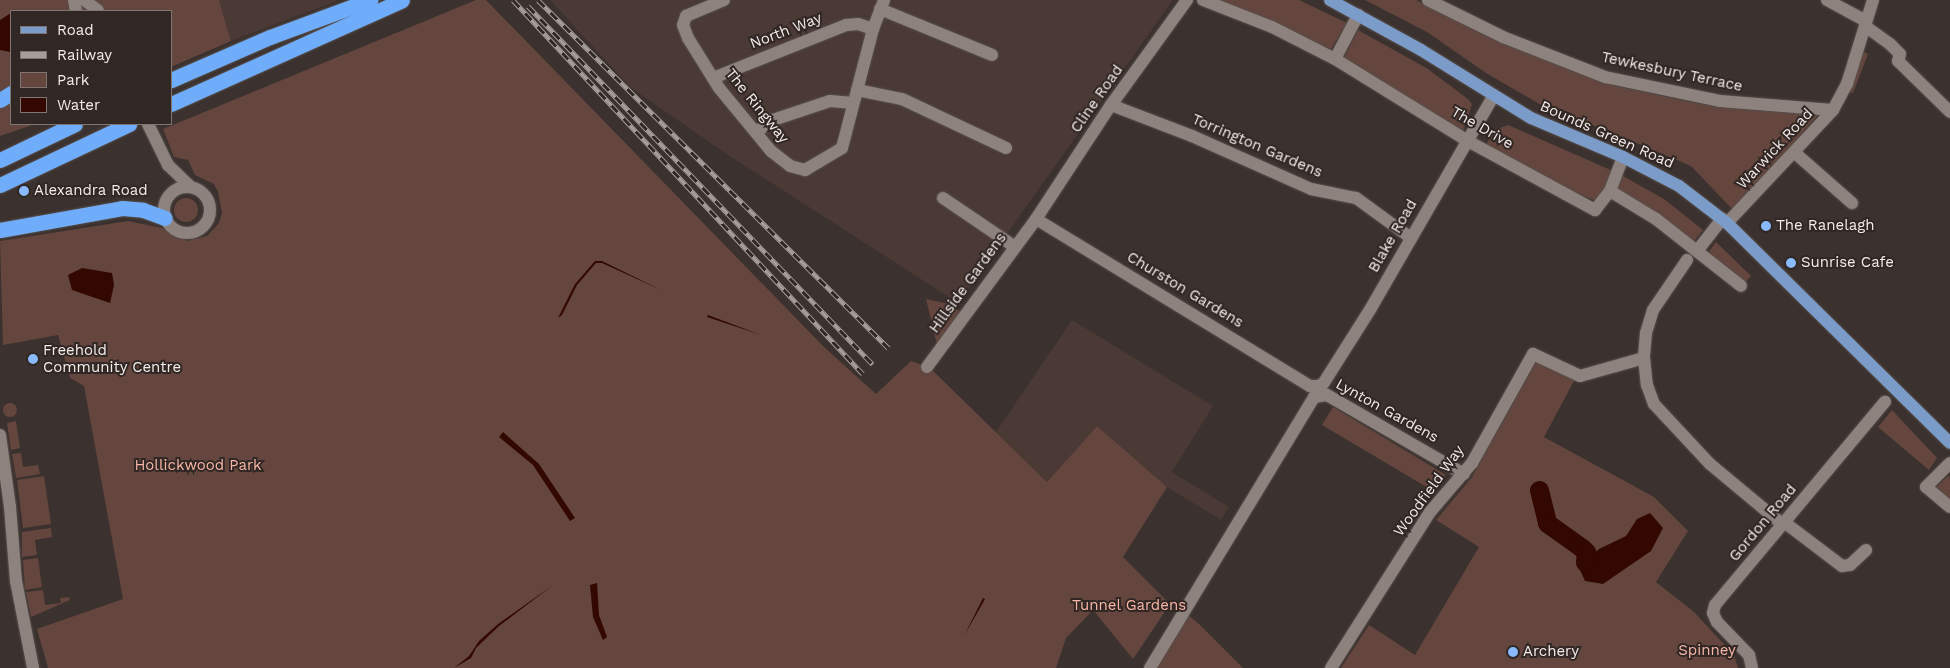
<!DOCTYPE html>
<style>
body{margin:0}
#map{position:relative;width:1950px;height:668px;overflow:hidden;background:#3b312e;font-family:"Work Sans",sans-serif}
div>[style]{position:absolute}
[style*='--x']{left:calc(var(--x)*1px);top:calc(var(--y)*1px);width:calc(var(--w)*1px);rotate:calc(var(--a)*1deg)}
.built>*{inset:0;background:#4a3935}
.green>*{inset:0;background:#64463e}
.round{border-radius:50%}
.water>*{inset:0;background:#320801}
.river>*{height:19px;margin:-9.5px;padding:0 9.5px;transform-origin:9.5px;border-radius:9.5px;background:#320801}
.roads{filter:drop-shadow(0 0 1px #58504d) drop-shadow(0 0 1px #58504d)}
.minor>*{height:12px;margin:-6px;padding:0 6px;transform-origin:6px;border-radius:6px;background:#8e827f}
.minor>.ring{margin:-6px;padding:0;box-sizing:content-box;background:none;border:12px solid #8e827f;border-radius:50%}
.major>*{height:12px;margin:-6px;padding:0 6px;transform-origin:6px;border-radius:6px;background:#7b9bc8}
.highway>*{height:15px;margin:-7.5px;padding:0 7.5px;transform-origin:7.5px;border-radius:7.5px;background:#6facf9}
.rail>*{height:5px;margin-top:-2.5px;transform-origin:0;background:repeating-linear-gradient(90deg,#312724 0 9px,#a69e9b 0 18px);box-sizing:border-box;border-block:1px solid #a69e9b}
.dots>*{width:14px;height:14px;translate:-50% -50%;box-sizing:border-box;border:2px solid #312724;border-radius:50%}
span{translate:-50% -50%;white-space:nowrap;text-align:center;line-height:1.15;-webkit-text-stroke:4px #312724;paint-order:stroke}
.street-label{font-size:15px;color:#f3ecea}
.poi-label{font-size:15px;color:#f3ecea}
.left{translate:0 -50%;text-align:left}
.park-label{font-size:15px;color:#f8b7a6}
.legend{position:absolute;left:10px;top:10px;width:162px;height:115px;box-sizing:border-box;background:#312724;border:1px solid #7f7673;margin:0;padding:6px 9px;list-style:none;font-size:15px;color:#f3ecea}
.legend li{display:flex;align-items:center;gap:10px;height:25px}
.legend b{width:25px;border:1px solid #7f7673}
</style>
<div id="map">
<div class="built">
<i style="clip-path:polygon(219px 0,339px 0,231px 41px)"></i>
<i style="clip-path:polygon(550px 0,1173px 0,958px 303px,725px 153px,630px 87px)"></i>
<i style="clip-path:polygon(1072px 320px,1213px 406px,1172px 472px,1229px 507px,1221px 520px,1167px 487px,1097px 426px,1047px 482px,996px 432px)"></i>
</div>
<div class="green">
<i style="clip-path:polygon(0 0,219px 0,231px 41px,171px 67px,171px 11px,11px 11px,11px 124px,35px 124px,0 136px)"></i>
<i style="clip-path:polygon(476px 0,486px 0,824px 347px,876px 394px,911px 361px,930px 368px,1047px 482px,1097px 426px,1167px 487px,1123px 557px,1170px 604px,1133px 659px,1093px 610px,1066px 638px,1056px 668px,48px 668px,37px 629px,123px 599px,84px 386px,70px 378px,58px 335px,3px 345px,0 241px,128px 221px,162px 228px,187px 241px,207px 236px,219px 223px,222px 213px,218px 192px,214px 184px,195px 175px,188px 160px,174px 157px,163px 129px)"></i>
<i style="clip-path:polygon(1216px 0,1299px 0,1347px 23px,1331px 49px)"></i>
<i style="clip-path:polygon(1365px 0,1416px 0,1498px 42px,1615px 86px,1715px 107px,1818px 115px,1734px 211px,1691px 166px,1601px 128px,1553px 112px,1486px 73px,1427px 32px)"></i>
<i style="clip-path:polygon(1358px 30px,1428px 69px,1468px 99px,1472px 104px,1463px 132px,1344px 58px)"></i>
<i style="clip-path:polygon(1863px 52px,1868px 54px,1853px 93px,1849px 92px)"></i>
<i style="clip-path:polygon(1508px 125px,1613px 171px,1597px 201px,1566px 189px,1486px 146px,1492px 131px)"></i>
<i style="clip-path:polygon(1623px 176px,1664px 199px,1703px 230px,1693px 242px,1617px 190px)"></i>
<i class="round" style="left:174px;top:198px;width:24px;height:24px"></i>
<i style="clip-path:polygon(1716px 242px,1751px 276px,1743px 285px,1707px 254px)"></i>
<i style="clip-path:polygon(926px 299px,949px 304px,961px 312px,937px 345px)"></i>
<i style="clip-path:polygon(1537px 360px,1575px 379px,1544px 437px,1654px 497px,1688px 531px,1656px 582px,1694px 612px,1734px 655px,1738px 668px,1341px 668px,1369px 625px,1415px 655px,1479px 547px,1436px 520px,1472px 477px)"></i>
<i class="round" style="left:3px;top:403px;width:14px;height:14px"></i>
<i style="clip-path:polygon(1333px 407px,1446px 475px,1430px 489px,1322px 425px)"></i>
<i style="clip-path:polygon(1892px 410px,1937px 458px,1929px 470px,1878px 427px)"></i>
<i style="clip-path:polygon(16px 421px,20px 448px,11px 450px,7px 423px)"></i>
<i style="clip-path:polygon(21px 453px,23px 467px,38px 465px,40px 474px,16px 478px,12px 454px)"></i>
<i style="clip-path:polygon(44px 476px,51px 524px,23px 528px,17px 480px)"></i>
<i style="clip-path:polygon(1948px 476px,1950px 477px,1950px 504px,1933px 490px)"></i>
<i style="clip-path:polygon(51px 528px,52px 537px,35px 540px,37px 555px,22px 557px,22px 532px)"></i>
<i style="clip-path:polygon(38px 558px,42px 587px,25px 590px,23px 560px)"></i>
<i style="clip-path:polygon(43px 590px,45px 605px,61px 603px,60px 598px,69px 597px,70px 600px,31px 617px,26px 592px)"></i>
<i style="clip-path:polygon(1188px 615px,1199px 624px,1243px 668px,1157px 668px)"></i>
</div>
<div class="water">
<i style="clip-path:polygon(11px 13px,11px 52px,10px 52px,0 50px,0 20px)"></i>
<i style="clip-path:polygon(595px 261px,602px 261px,661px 290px,602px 263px,596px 263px,577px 285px,562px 315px,558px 318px,575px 284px)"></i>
<i style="clip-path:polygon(82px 268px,112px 273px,114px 285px,110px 303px,72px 290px,68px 275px)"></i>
<i style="clip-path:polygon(708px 315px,761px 335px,707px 317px)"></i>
<i style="clip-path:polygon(503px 432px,539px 464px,575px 518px,570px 521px,533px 465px,499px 437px)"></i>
<i style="clip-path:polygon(1650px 513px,1663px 528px,1651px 551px,1603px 584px,1585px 581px,1580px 570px,1585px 562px,1599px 549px,1626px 536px,1637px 519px)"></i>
<i style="clip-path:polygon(597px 583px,599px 615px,607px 637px,603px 640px,593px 617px,590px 585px)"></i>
<i style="clip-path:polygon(553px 585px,499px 626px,476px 648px,471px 658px,454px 668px,469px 656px,479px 641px,498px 624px)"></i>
<i style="clip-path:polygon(983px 598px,985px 599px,964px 636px)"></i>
</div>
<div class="river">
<i style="--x:1539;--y:490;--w:34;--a:76"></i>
<i style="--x:1547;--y:523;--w:43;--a:35.5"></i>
<i style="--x:1582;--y:548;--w:6;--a:45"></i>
<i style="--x:1586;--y:552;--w:10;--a:96"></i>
</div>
<div class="roads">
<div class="minor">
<i style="--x:74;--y:0;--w:11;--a:80"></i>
<i style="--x:84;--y:0;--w:17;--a:36"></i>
<i style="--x:724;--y:0;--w:41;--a:157.2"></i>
<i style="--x:686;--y:16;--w:9;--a:108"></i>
<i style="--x:683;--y:25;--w:14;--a:69"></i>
<i style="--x:688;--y:38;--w:59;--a:58.2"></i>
<i style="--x:719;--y:88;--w:82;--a:50.5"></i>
<i style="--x:771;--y:151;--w:24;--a:38"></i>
<i style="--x:790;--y:166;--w:16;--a:15"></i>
<i style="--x:805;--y:170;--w:43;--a:-30.7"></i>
<i style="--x:842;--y:148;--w:123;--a:-75.4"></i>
<i style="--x:873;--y:29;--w:31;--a:-69"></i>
<i style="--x:1203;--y:0;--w:74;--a:21.4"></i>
<i style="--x:1272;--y:27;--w:71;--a:26.9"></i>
<i style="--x:1335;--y:59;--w:154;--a:31.7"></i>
<i style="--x:1466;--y:140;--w:147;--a:28.5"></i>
<i style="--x:1595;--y:210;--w:24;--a:-52"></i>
<i style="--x:1610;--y:191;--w:36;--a:-69"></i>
<i style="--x:1428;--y:0;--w:84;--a:26.3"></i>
<i style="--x:1503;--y:37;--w:110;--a:21.4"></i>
<i style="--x:1605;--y:77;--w:117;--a:11.8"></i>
<i style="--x:1720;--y:101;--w:113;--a:4.6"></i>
<i style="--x:1827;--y:0;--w:44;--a:28.3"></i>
<i style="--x:880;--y:9;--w:121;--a:22.3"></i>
<i style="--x:1865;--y:26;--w:31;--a:36"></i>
<i style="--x:1890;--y:44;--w:14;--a:45"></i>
<i style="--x:1900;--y:54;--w:7;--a:106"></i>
<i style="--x:1898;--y:61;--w:73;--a:44.4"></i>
<i style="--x:1335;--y:59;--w:50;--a:-62.4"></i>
<i style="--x:713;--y:78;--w:143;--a:-21.7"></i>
<i style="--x:846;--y:25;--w:12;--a:-5"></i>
<i style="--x:858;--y:24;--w:16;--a:18"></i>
<i style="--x:857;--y:90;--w:46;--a:11.3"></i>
<i style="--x:902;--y:99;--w:115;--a:25.2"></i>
<i style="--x:1111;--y:105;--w:87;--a:20.9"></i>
<i style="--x:1192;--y:136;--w:130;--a:24"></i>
<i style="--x:1311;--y:189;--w:46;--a:11.3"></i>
<i style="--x:1356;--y:198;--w:68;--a:36"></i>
<i style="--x:148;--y:124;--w:46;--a:64"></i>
<i style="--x:168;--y:165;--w:32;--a:44"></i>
<i style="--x:756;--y:132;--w:21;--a:-35"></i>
<i style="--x:773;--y:120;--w:60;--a:-18.4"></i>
<i style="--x:830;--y:101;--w:23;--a:5"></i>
<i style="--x:1795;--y:153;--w:76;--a:41.3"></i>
<i class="ring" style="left:164px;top:187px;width:34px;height:34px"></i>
<i style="--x:1610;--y:191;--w:54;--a:31.3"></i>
<i style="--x:1656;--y:219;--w:108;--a:38.2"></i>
<i style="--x:943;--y:198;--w:87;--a:34.2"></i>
<i style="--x:1036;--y:219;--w:321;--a:31.4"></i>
<i style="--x:1310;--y:386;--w:8;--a:0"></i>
<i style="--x:1318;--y:386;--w:5;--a:-22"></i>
<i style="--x:1323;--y:384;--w:90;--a:-57.7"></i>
<i style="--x:1371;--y:308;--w:244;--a:-60"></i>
<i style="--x:1727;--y:223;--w:155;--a:-46.8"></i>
<i style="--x:1833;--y:110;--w:30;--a:-62"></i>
<i style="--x:1847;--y:84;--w:88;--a:-72.8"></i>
<i style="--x:1697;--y:251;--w:41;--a:-52"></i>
<i style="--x:1687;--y:260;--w:60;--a:124.2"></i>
<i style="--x:1653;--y:310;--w:24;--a:107"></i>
<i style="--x:1646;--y:333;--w:25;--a:95"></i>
<i style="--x:1644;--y:358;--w:27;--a:84"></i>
<i style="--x:1647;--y:385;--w:20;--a:70"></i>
<i style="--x:1654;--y:404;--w:82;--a:47"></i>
<i style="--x:1710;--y:464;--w:94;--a:39.8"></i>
<i style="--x:927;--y:367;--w:184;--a:-53.6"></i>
<i style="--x:1036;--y:219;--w:136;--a:-56.7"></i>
<i style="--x:1111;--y:105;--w:130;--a:-54.1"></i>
<i style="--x:0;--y:435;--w:73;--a:82.1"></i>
<i style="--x:10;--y:507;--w:74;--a:85.4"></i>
<i style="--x:16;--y:581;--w:89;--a:78.9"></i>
<i style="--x:1950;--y:463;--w:34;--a:135"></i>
<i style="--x:1926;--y:487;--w:31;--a:40"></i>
<i style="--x:1784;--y:522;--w:73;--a:37.2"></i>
<i style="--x:1842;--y:566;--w:8;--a:-7"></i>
<i style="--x:1850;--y:565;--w:22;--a:-43"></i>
<i style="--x:1150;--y:668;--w:317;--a:-58.8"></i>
<i style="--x:1314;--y:397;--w:13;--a:-9"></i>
<i style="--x:1327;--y:395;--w:158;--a:30"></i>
<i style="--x:1331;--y:668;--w:185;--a:-57.6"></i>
<i style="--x:1430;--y:512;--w:65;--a:-49.4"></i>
<i style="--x:1472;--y:463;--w:125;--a:-60.8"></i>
<i style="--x:1533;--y:354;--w:52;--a:25.1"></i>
<i style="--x:1580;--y:376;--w:66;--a:-15.7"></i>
<i style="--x:1752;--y:668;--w:13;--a:-103"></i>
<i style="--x:1749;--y:655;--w:46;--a:-134.1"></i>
<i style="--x:1717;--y:622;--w:10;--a:-114"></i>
<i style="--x:1713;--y:613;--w:8;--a:-76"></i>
<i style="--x:1715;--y:605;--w:265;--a:-50.1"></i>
</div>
<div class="major">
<i style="--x:1330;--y:0;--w:104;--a:28.8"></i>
<i style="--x:1421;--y:50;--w:129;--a:31.7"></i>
<i style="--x:1531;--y:118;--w:100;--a:23"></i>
<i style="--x:1623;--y:157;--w:63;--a:27.4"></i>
<i style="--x:1679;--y:186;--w:61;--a:37.6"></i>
<i style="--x:1727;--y:223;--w:313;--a:44.6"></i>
</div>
<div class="highway">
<i style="--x:171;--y:80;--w:108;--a:-23.5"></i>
<i style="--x:270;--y:37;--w:107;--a:-20.3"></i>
<i style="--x:0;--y:100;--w:13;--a:-32"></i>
<i style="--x:171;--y:104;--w:253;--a:-24.2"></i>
<i style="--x:0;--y:160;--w:83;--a:-25.6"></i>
<i style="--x:0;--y:185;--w:143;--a:-25.3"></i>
<i style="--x:0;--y:230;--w:124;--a:-10.2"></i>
<i style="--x:122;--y:208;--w:21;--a:5"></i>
<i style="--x:143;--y:210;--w:23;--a:20"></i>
</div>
</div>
<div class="rail">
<i style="--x:513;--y:0;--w:512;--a:46.9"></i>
<i style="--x:538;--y:0;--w:494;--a:44.8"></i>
<i style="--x:528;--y:6;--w:497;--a:46.1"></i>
</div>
<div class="dots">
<i style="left:24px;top:191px;background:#88bafc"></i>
<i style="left:1766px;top:226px;background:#88bafc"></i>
<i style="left:1791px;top:263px;background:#88bafc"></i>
<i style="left:33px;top:359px;background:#88bafc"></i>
<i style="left:1513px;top:652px;background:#88bafc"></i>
</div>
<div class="street-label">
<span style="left:786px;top:31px;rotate:-21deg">North Way</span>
<span style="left:1672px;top:72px;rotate:12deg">Tewkesbury Terrace</span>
<span style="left:1097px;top:99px;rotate:-55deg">Cline Road</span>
<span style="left:757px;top:106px;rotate:51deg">The Ringway</span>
<span style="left:1482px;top:128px;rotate:30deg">The Drive</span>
<span style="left:1607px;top:135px;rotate:24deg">Bounds Green Road</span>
<span style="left:1257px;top:146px;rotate:23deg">Torrington Gardens</span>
<span style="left:1775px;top:149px;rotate:-47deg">Warwick Road</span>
<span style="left:1393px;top:236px;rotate:-60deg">Blake Road</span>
<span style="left:968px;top:283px;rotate:-54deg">Hillside Gardens</span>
<span style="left:1185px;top:290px;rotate:31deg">Churston Gardens</span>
<span style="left:1387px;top:411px;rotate:29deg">Lynton Gardens</span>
<span style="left:1429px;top:491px;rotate:-54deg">Woodfield Way</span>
<span style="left:1763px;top:523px;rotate:-50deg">Gordon Road</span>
</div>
<div class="poi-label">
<span class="left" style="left:34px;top:191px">Alexandra Road</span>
<span class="left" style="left:1776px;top:226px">The Ranelagh</span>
<span class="left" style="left:1801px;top:263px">Sunrise Cafe</span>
<span class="left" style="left:43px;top:359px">Freehold<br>Community Centre</span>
<span class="left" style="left:1523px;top:652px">Archery</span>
</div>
<div class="park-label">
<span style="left:198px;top:466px">Hollickwood Park</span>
<span style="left:1129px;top:606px">Tunnel Gardens</span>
<span style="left:1707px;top:651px">Spinney</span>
</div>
<ul class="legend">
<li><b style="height:6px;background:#7b9bc8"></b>Road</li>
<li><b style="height:6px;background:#a69e9b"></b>Railway</li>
<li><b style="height:14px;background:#64463e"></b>Park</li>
<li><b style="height:14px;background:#320801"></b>Water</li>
</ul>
</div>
